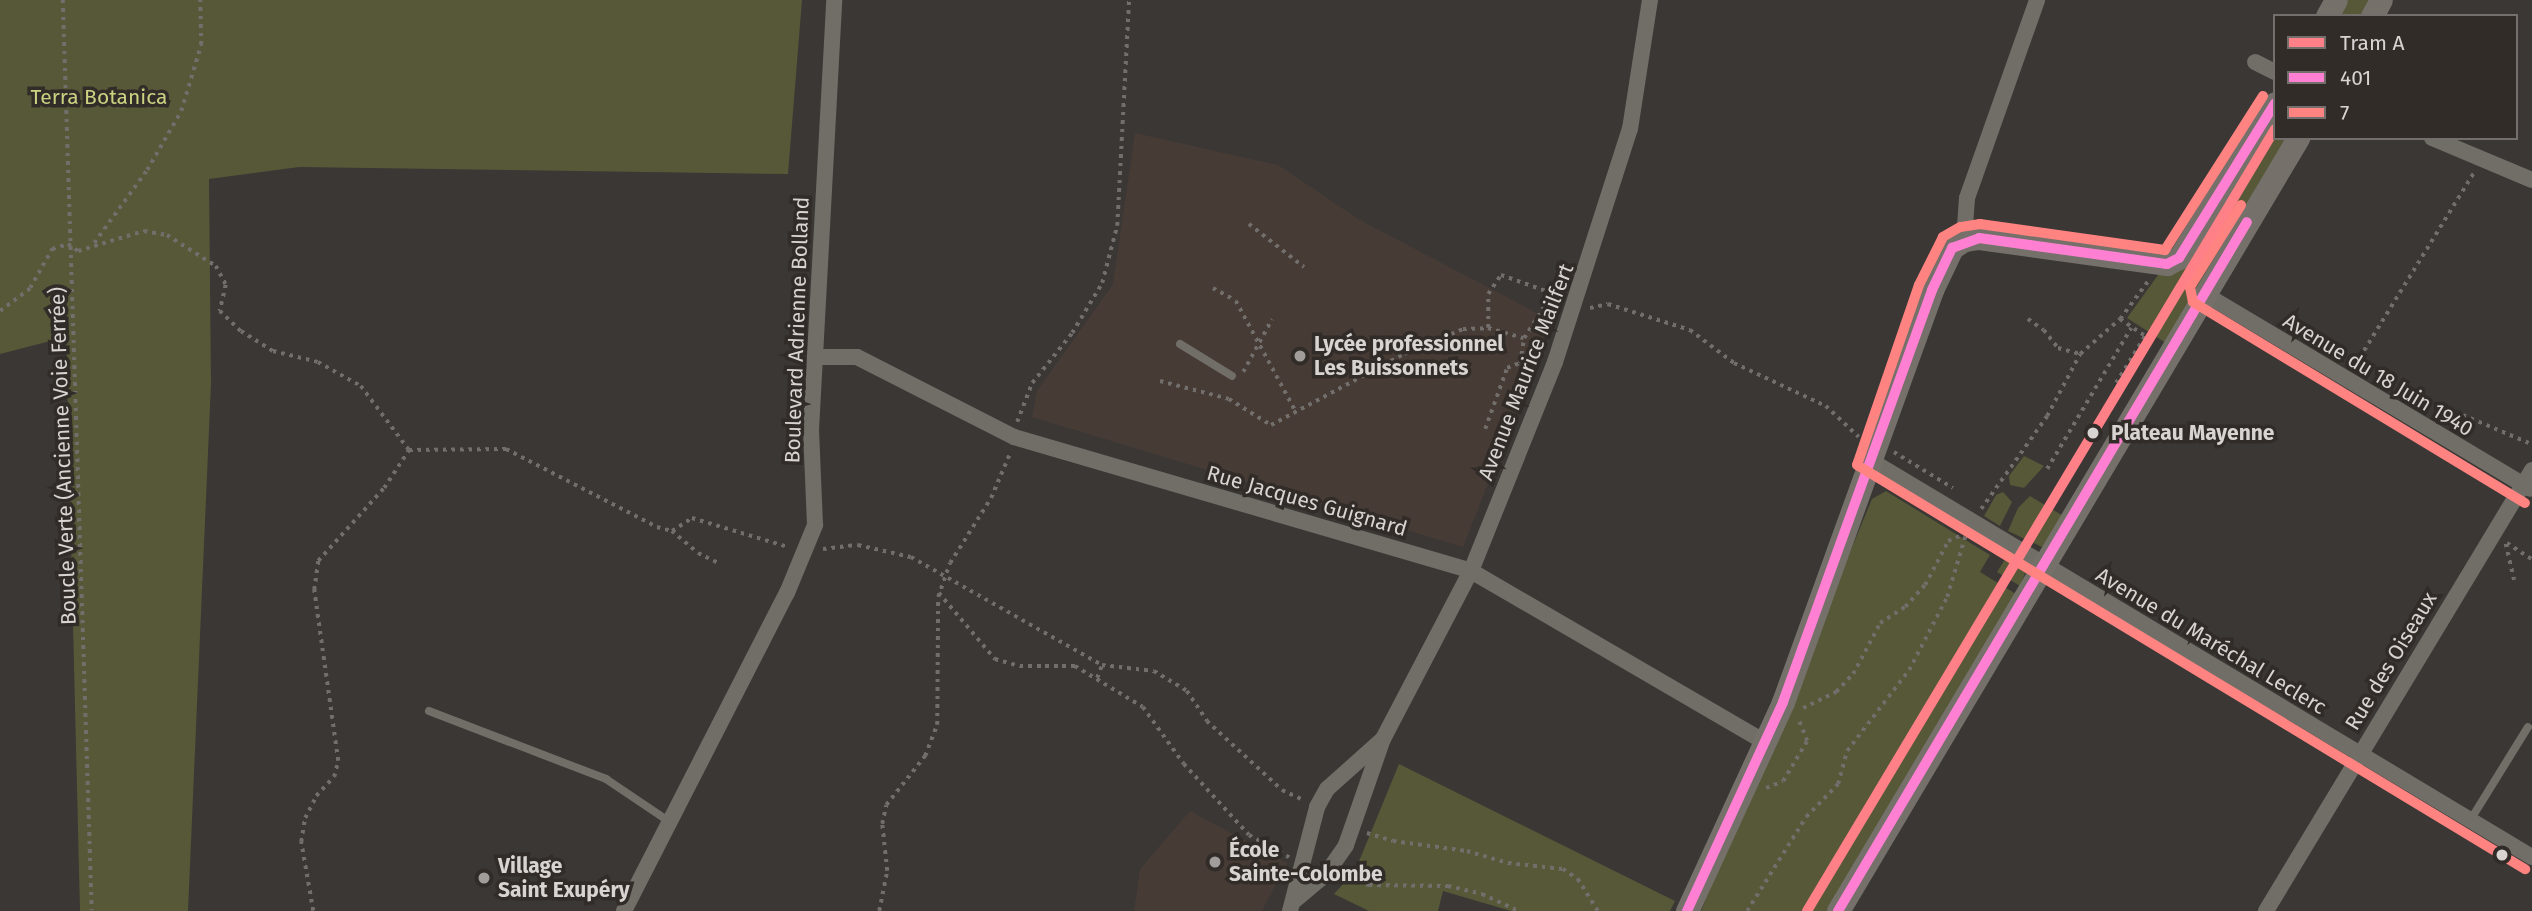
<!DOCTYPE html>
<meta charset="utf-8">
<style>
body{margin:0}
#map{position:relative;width:2532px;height:911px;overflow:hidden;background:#3a3735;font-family:"Fira Sans",sans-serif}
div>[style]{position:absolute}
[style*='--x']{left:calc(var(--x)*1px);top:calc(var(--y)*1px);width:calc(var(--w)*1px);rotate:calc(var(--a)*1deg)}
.built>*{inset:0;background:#473b36}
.green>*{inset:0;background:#565837}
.path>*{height:3.5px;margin-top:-1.75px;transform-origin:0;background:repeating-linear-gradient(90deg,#726e6b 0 3.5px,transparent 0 8.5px)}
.lane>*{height:8px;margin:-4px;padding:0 4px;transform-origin:4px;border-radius:4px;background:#716e68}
.street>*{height:16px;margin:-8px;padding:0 8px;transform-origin:8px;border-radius:8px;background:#716e68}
.secondary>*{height:23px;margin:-11.5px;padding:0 11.5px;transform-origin:11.5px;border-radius:11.5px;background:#75706a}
.bus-1>*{height:10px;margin:-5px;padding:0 5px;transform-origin:5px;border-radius:5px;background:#ff80d2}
.bus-2>*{height:10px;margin:-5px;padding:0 5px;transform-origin:5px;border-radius:5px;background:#ff8380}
.tram-1>*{height:10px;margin:-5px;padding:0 5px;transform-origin:5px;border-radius:5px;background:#ff8087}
.dots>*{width:19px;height:19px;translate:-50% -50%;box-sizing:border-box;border:4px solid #322c29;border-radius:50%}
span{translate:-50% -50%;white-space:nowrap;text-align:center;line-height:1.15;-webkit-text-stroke:7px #322c29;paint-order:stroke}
.park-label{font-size:21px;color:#cbd281}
.street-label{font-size:21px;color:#d8d4d2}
.poi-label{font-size:21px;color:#d8d4d2;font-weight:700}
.left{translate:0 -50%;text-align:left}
.stop-label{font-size:21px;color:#d8d4d2;font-weight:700}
.legend{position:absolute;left:2273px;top:14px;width:245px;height:126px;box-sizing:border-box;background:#322c29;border:2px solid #746f6d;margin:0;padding:9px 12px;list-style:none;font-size:21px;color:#d8d4d2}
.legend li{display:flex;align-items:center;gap:14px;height:35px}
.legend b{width:35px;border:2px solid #746f6d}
</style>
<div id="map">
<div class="built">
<i style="clip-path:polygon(1135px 133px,1278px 165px,1360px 220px,1552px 321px,1463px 547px,1032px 417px,1037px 391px,1113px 284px)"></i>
<i style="clip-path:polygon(1190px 811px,1287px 863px,1262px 911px,1134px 911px,1140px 869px)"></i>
</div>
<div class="green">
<i style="clip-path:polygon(0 0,802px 0,788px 174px,299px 167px,209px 179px,211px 384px,188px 911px,80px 911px,66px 337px,0 354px)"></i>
<i style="clip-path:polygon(2343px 0,2372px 0,2363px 16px,2334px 16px)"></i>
<i style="clip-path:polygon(2275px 113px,2275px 138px,2289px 138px,2169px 345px,2127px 318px)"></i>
<i style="clip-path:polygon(2024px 456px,2044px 466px,2024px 488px,2010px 485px,2009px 476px)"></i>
<i style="clip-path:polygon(1886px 491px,1990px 555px,1980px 572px,2016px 594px,1827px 911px,1701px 911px,1872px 499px)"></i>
<i style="clip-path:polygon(2003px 492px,2012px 502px,2000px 526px,1984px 516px,1996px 495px)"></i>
<i style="clip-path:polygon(2030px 496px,2065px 517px,2042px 547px,2008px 531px,2018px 508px)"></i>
<i style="clip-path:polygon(2009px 553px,2028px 566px,2020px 586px,1997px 572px)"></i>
<i style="clip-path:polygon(1399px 764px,1675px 901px,1670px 911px,1511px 911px,1443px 891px,1438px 911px,1369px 911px,1334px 894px,1355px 871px)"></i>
</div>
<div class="path">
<i style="--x:63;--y:0;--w:911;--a:88.18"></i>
<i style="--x:1249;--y:224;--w:70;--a:38"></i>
<i style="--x:94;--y:243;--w:90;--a:-54"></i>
<i style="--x:147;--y:170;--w:68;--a:-60"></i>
<i style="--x:181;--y:111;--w:69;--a:-73.1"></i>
<i style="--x:201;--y:45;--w:45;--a:-91.3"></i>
<i style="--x:1213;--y:288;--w:26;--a:29"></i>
<i style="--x:1236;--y:301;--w:126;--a:61.6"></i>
<i style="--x:1590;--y:308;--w:18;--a:-13"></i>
<i style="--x:1608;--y:304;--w:86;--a:17.6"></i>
<i style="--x:1690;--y:330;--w:55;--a:36.9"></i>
<i style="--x:1734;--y:363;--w:102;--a:25.1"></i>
<i style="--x:1826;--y:406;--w:45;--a:43.2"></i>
<i style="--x:0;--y:311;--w:38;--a:-37"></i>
<i style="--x:30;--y:288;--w:45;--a:-60.6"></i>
<i style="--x:52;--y:249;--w:17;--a:-17"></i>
<i style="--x:68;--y:244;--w:12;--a:35"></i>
<i style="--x:78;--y:251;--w:69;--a:-16.9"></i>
<i style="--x:144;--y:231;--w:23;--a:10"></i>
<i style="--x:167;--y:235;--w:58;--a:32.3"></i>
<i style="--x:216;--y:266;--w:21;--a:62"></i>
<i style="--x:226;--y:285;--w:27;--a:103"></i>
<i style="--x:220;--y:311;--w:29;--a:44"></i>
<i style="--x:241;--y:331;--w:38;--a:32"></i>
<i style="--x:273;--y:351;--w:46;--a:13.7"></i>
<i style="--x:318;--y:362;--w:49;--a:29.2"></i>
<i style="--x:361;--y:386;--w:80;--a:53.1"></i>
<i style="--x:409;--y:450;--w:97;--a:-0.6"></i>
<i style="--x:506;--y:449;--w:170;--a:27.3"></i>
<i style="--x:657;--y:527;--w:16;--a:15"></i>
<i style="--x:672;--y:531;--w:24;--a:-33"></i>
<i style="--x:692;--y:518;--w:100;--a:16.8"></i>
<i style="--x:2028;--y:319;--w:19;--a:35"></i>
<i style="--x:2044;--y:330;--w:23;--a:52"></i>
<i style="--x:2058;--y:348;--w:23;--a:15"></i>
<i style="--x:2120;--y:319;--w:29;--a:34"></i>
<i style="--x:1488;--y:328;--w:34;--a:-90"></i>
<i style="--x:1488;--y:294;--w:23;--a:-56"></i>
<i style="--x:1501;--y:275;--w:63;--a:19.6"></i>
<i style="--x:2355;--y:365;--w:225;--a:-58.3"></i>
<i style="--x:1243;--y:372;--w:60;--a:-61.3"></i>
<i style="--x:1160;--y:381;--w:71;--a:14.6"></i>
<i style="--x:1229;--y:399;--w:49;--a:31.8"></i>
<i style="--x:1271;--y:425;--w:151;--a:-28.1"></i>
<i style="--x:1404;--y:354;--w:64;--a:-23"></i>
<i style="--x:1463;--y:329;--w:25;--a:-2"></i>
<i style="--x:1488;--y:328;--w:37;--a:16"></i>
<i style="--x:2116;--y:383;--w:55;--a:-58.3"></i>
<i style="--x:1017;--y:422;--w:42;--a:-69"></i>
<i style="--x:1032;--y:383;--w:64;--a:-51.3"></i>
<i style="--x:1072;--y:333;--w:58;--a:-59"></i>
<i style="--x:1102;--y:283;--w:59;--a:-75.3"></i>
<i style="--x:1117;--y:226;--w:226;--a:-87"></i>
<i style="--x:2452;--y:423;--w:14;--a:-36"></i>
<i style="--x:2463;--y:415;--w:72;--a:23"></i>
<i style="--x:1485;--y:429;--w:65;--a:-70.2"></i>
<i style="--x:1507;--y:368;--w:14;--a:-21"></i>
<i style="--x:1520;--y:363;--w:25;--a:-81"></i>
<i style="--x:1524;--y:338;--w:54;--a:-57.2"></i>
<i style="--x:1894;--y:452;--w:69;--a:31.4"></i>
<i style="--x:2047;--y:469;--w:164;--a:-59.2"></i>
<i style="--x:1981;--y:509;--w:114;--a:-54.6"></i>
<i style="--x:2047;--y:416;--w:70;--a:-62"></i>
<i style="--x:2080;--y:354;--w:53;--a:-41.2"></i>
<i style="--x:2120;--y:319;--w:49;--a:-53.4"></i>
<i style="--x:672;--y:531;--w:34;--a:40"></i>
<i style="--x:698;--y:553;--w:25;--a:26"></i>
<i style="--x:2507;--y:543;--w:30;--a:33"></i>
<i style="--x:2506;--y:544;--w:37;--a:77"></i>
<i style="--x:823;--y:549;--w:35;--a:-7"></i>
<i style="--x:858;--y:545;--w:54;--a:12.8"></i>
<i style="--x:911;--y:557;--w:219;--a:29.5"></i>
<i style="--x:1102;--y:665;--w:52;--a:6.6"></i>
<i style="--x:1154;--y:671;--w:39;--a:31"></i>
<i style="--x:1187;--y:691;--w:36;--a:56"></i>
<i style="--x:1207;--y:721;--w:102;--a:42.6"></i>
<i style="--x:1282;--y:790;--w:21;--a:25"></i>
<i style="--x:939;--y:593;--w:87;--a:49.7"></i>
<i style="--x:995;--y:659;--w:26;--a:16"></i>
<i style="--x:1020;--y:666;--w:55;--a:0"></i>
<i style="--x:1075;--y:666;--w:79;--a:31.1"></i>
<i style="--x:1143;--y:707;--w:70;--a:54.3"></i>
<i style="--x:1184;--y:764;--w:96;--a:47.5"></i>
<i style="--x:1249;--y:835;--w:46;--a:28.8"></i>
<i style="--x:1097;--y:678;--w:14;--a:-69"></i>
<i style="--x:1803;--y:708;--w:37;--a:-26"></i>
<i style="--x:1836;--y:692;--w:25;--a:-47"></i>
<i style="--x:1853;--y:674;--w:58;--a:-62.1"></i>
<i style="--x:1880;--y:623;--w:30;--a:-33"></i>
<i style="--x:1905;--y:607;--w:30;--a:-48"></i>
<i style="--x:1925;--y:585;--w:50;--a:-62.4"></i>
<i style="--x:1948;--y:541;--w:15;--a:-23"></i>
<i style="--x:1766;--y:788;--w:18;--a:-22"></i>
<i style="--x:1783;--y:781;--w:47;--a:-59"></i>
<i style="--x:1807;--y:741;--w:24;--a:-112"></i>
<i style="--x:1367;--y:833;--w:27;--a:17"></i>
<i style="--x:1393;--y:841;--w:75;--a:7.7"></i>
<i style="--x:1467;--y:851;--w:43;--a:16.3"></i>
<i style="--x:1508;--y:863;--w:55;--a:6.2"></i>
<i style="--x:1563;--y:869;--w:18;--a:34"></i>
<i style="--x:1578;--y:879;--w:38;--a:58"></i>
<i style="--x:1341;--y:879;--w:29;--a:12"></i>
<i style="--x:1369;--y:885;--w:79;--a:0.7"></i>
<i style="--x:1448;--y:886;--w:35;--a:13"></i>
<i style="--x:1482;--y:894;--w:41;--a:24.7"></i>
<i style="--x:313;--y:911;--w:70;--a:-99.9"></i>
<i style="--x:301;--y:842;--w:24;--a:-81"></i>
<i style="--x:305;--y:818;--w:25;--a:-63"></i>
<i style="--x:316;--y:796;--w:26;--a:-47"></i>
<i style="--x:334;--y:777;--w:16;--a:-76"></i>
<i style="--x:338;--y:761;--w:173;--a:-98"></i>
<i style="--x:314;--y:590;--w:29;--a:-82"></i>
<i style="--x:318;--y:561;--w:98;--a:-47.9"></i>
<i style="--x:384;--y:488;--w:45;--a:-56.7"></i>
<i style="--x:879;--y:911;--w:41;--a:-78.7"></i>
<i style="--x:887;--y:871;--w:47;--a:-96.1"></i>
<i style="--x:882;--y:824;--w:19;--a:-78"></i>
<i style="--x:886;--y:805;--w:63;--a:-51.5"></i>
<i style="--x:925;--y:756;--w:33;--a:-69"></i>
<i style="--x:937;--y:725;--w:128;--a:-89.6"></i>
<i style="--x:938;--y:597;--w:36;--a:-71"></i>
<i style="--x:950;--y:563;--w:77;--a:-57.8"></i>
<i style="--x:991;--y:498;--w:49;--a:-67.1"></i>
<i style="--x:1747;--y:911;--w:111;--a:-57.9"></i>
<i style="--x:1806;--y:817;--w:46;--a:-45.9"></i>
<i style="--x:1838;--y:784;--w:34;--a:-75"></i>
<i style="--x:1847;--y:751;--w:102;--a:-52.6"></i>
<i style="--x:1909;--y:670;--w:82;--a:-62.5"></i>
<i style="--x:1947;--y:597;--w:63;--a:-73.3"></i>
</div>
<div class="lane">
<i style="--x:1180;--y:344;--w:61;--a:31.6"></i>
<i style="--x:429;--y:711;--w:190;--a:21"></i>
<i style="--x:606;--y:779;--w:77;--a:33.9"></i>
<i style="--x:2471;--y:819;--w:108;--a:-58.2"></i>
</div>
<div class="street">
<i style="--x:2255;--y:62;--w:22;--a:27"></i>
<i style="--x:2432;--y:138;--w:108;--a:22.8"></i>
<i style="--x:1964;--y:240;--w:42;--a:-85.9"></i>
<i style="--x:1967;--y:198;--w:210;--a:-70.5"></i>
<i style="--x:2203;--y:293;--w:381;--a:30.9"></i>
<i style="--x:815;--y:357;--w:42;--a:0"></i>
<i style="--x:857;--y:357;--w:176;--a:27"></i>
<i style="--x:1014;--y:437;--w:476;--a:16.3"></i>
<i style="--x:1471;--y:571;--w:340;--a:30.2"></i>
<i style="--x:1870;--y:460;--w:772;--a:30.95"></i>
<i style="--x:1295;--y:900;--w:40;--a:-40"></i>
<i style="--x:1326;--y:874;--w:35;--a:-55"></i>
<i style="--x:1346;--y:845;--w:112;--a:-70.8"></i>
<i style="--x:1383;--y:739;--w:190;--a:-62.4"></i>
<i style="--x:1471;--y:571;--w:225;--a:-68.1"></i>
<i style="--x:1555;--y:362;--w:245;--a:-72.2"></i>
<i style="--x:1630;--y:129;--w:131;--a:-81.2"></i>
<i style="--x:624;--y:911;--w:357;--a:-62.9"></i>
<i style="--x:787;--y:593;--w:74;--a:-67.6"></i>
<i style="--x:815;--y:525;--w:95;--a:-92.4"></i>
<i style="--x:811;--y:430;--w:431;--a:-86.9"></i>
<i style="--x:1290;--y:911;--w:107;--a:-75.4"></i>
<i style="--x:1317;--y:807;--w:21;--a:-61"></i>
<i style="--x:1327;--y:789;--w:75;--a:-41.8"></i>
<i style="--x:2266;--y:911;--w:515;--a:-58.9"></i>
</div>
<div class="secondary">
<i style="--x:2327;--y:16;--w:18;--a:-61"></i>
<i style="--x:2372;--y:16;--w:18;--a:-61"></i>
<i style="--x:1687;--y:911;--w:230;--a:-65.3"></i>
<i style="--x:1783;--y:702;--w:438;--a:-70.1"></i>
<i style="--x:1932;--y:290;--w:47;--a:-64.5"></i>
<i style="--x:1952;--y:248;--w:14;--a:-34"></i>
<i style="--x:1964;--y:240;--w:15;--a:-8"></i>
<i style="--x:1979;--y:238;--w:190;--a:7.9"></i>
<i style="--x:2167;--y:264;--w:13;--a:-27"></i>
<i style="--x:2179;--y:258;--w:182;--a:-58.2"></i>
<i style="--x:1838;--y:911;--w:900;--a:-59.24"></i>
</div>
<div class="bus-1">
<i style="--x:1687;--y:911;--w:230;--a:-65.3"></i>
<i style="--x:1783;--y:702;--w:438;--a:-70.1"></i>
<i style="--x:1932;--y:290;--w:47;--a:-64.5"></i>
<i style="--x:1952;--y:248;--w:29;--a:-20"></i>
<i style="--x:1979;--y:238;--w:190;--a:7.9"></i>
<i style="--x:2167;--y:264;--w:13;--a:-27"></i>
<i style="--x:2179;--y:258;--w:182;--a:-58.2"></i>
<i style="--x:1838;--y:911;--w:801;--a:-59.31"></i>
</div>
<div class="bus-2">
<i style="--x:2263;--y:96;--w:183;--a:122.5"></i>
<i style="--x:2165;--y:250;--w:187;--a:-172"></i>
<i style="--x:1980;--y:224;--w:20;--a:171"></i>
<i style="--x:1960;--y:227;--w:20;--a:150"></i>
<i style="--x:1943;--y:237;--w:54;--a:116.6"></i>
<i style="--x:1919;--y:285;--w:190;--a:109"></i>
<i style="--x:1857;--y:465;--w:781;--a:31.17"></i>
<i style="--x:2241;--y:205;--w:97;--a:121.9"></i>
<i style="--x:2190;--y:287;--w:15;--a:79"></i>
<i style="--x:2193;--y:302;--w:388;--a:31.2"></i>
</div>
<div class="tram-1">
<i style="--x:1807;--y:911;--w:911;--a:-59.1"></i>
</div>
<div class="dots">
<i style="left:1300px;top:356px;background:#a19d9b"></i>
<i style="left:2093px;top:433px;background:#d8d4d2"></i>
<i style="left:2502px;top:855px;background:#d8d4d2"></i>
<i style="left:1215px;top:862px;background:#a19d9b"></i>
<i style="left:484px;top:878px;background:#a19d9b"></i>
</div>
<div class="park-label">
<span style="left:99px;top:97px">Terra Botanica</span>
</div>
<div class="street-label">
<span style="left:797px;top:330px;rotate:-88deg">Boulevard Adrienne Bolland</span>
<span style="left:1526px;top:372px;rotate:-69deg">Avenue Maurice Mailfert</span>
<span style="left:2378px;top:375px;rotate:31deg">Avenue du 18 Juin 1940</span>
<span style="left:63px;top:456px;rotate:-92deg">Boucle Verte (Ancienne Voie Ferrée)</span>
<span style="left:1307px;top:501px;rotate:16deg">Rue Jacques Guignard</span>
<span style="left:2211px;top:641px;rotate:31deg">Avenue du Maréchal Leclerc</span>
<span style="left:2391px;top:661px;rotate:-59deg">Rue des Oiseaux</span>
</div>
<div class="poi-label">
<span class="left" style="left:1314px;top:356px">Lycée professionnel<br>Les Buissonnets</span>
<span class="left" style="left:1229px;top:862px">École<br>Sainte-Colombe</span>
<span class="left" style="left:498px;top:878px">Village<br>Saint Exupéry</span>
</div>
<div class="stop-label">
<span class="left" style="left:2111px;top:433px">Plateau Mayenne</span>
</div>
<ul class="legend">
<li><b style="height:9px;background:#ff8087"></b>Tram A</li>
<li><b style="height:9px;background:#ff80d2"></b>401</li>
<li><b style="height:9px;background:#ff8380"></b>7</li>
</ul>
</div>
